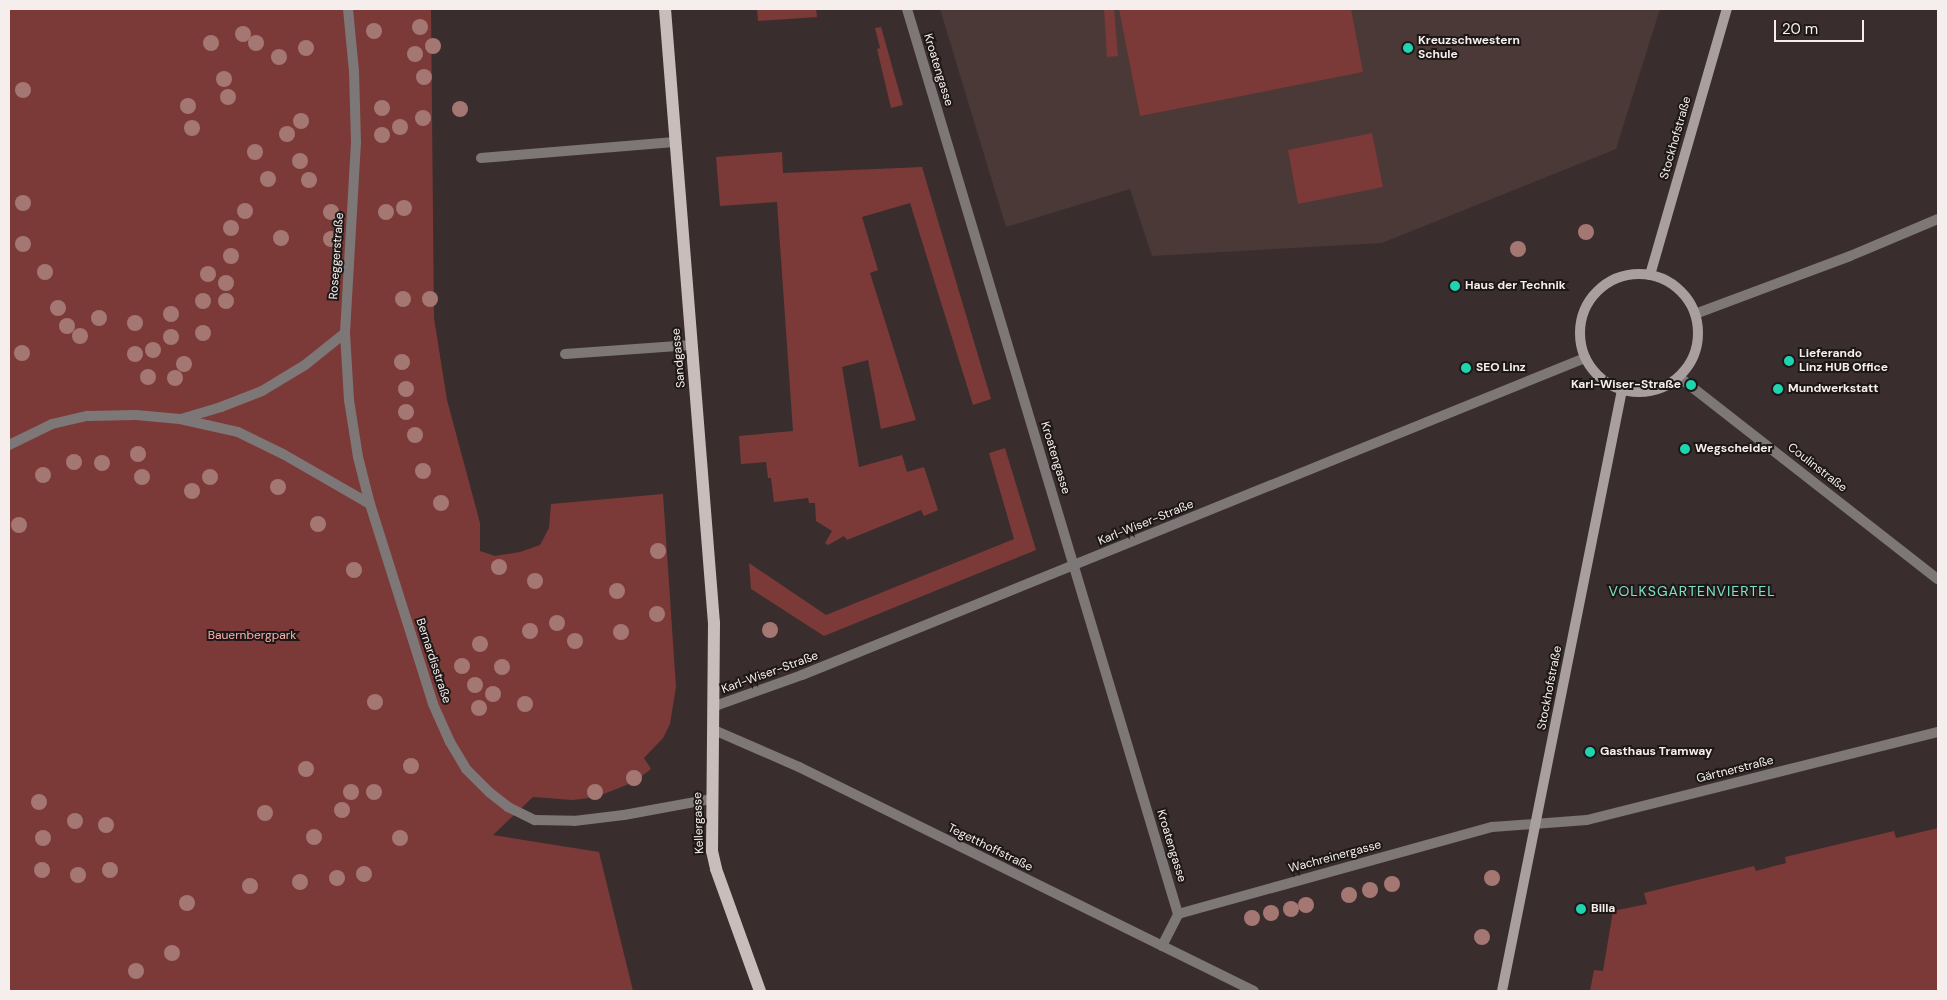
<!DOCTYPE html>
<meta charset="utf-8">
<style>
body{margin:0}
#map{position:relative;width:1947px;height:1000px;overflow:hidden;background:#392e2d;font-family:"DM Sans",sans-serif}
div>[style]{position:absolute}
[style*='--x']{left:calc(var(--x)*1px);top:calc(var(--y)*1px);width:calc(var(--w)*1px);rotate:calc(var(--a)*1deg)}
.built>*{inset:0;background:#4a3937}
.green>*{inset:0;background:#7b3a37}
.lane>*{height:10px;margin:-5px;padding:0 5px;transform-origin:5px;border-radius:5px;background:#7d7777}
.street>*{height:10px;margin:-5px;padding:0 5px;transform-origin:5px;border-radius:5px;background:#7d7777}
.secondary>*{height:10px;margin:-5px;padding:0 5px;transform-origin:5px;border-radius:5px;background:#a89f9e}
.secondary>.ring{margin:-5px;padding:0;box-sizing:content-box;background:none;border:10px solid #a89f9e;border-radius:50%}
.primary>*{height:12px;margin:-6px;padding:0 6px;transform-origin:6px;border-radius:6px;background:#c9bdbc}
.trees>*{width:16px;height:16px;margin:-8px;border-radius:50%;background:#a47773}
.dots>*{width:14px;height:14px;translate:-50% -50%;box-sizing:border-box;border:2px solid #1d1817;border-radius:50%}
span{translate:-50% -50%;white-space:nowrap;text-align:center;line-height:1.15;-webkit-text-stroke:4px #1d1817;paint-order:stroke}
.poi-label{font-size:12px;color:#f5eeed;font-weight:700}
.left{translate:0 -50%;text-align:left}
.right{translate:-100% -50%;text-align:right}
.street-label{font-size:12px;color:#f5eeed}
.park-label{font-size:12px;color:#fbb2ad}
.neighbourhood-label{font-size:14px;color:#80e0c6;letter-spacing:1px}
.frame{position:absolute;inset:0;border:10px solid #f5eeed;pointer-events:none}
.scale{position:absolute;left:1774px;top:20px;width:90px;height:22px;box-sizing:border-box;border:2px solid #f5eeed;border-top:0;padding-left:6px;font-size:15px;line-height:18px;white-space:nowrap;color:#f5eeed;-webkit-text-stroke:4px #1d1817;paint-order:stroke}
</style>
<div id="map">
<div class="built">
<i style="clip-path:polygon(940px 9px,1660px 9px,1616px 149px,1382px 243px,1152px 256px,1130px 189px,1006px 227px)"></i>
</div>
<div class="green">
<i style="clip-path:polygon(9px 9px,431px 9px,434px 318px,447px 400px,480px 523px,480px 551px,495px 556px,520px 552px,540px 545px,549px 528px,551px 504px,663px 494px,676px 687px,670px 724px,663px 738px,644px 758px,651px 769px,634px 782px,596px 797px,573px 800px,533px 797px,493px 835px,599px 852px,633px 991px,9px 991px)"></i>
<i style="clip-path:polygon(757px 9px,816px 9px,817px 17px,758px 21px)"></i>
<i style="clip-path:polygon(1104px 9px,1114px 9px,1118px 56px,1107px 57px)"></i>
<i style="clip-path:polygon(1119px 9px,1351px 9px,1363px 72px,1140px 116px)"></i>
<i style="clip-path:polygon(881px 27px,903px 105px,891px 108px,877px 49px,880px 48px,875px 28px)"></i>
<i style="clip-path:polygon(1372px 133px,1383px 187px,1298px 204px,1288px 150px)"></i>
<i style="clip-path:polygon(782px 152px,783px 173px,922px 167px,991px 399px,973px 405px,910px 203px,862px 217px,878px 270px,870px 273px,916px 420px,881px 429px,868px 360px,842px 367px,859px 467px,902px 455px,907px 472px,924px 467px,938px 510px,924px 516px,921px 510px,847px 540px,844px 536px,828px 545px,825px 543px,832px 531px,816px 521px,815px 503px,809px 503px,808px 498px,774px 502px,771px 478px,768px 478px,766px 462px,741px 464px,739px 436px,793px 431px,777px 202px,720px 206px,716px 157px)"></i>
<i style="clip-path:polygon(1005px 448px,1036px 550px,824px 636px,751px 589px,749px 563px,826px 615px,1014px 539px,989px 453px)"></i>
<i style="clip-path:polygon(1938px 828px,1938px 991px,1590px 991px,1594px 970px,1603px 971px,1613px 911px,1647px 904px,1644px 893px,1754px 866px,1756px 871px,1786px 863px,1785px 857px,1894px 831px,1896px 838px)"></i>
</div>
<div class="lane">
<i style="--x:481;--y:158;--w:194;--a:-4.7"></i>
<i style="--x:565;--y:354;--w:127;--a:-4.1"></i>
</div>
<div class="street">
<i style="--x:348;--y:9;--w:62;--a:84.5"></i>
<i style="--x:354;--y:71;--w:71;--a:88.4"></i>
<i style="--x:356;--y:142;--w:191;--a:93.3"></i>
<i style="--x:345;--y:333;--w:67;--a:86.6"></i>
<i style="--x:349;--y:400;--w:58;--a:81"></i>
<i style="--x:358;--y:457;--w:49;--a:75.7"></i>
<i style="--x:370;--y:504;--w:210;--a:72.5"></i>
<i style="--x:433;--y:704;--w:42;--a:65.9"></i>
<i style="--x:450;--y:742;--w:31;--a:59"></i>
<i style="--x:466;--y:769;--w:33;--a:45"></i>
<i style="--x:489;--y:792;--w:24;--a:38"></i>
<i style="--x:508;--y:807;--w:30;--a:26"></i>
<i style="--x:535;--y:820;--w:39;--a:1"></i>
<i style="--x:574;--y:821;--w:50;--a:-6.8"></i>
<i style="--x:624;--y:815;--w:88;--a:-10.4"></i>
<i style="--x:907;--y:9;--w:945;--a:73.33"></i>
<i style="--x:1695;--y:314;--w:165;--a:-20.5"></i>
<i style="--x:1850;--y:256;--w:95;--a:-22.8"></i>
<i style="--x:1679;--y:377;--w:328;--a:38"></i>
<i style="--x:181;--y:419;--w:42;--a:-16.7"></i>
<i style="--x:221;--y:407;--w:44;--a:-21.3"></i>
<i style="--x:262;--y:391;--w:50;--a:-31.2"></i>
<i style="--x:305;--y:365;--w:51;--a:-38.7"></i>
<i style="--x:9;--y:445;--w:48;--a:-26"></i>
<i style="--x:52;--y:424;--w:37;--a:-13"></i>
<i style="--x:88;--y:416;--w:48;--a:-1.2"></i>
<i style="--x:136;--y:415;--w:44;--a:5.2"></i>
<i style="--x:180;--y:419;--w:59;--a:12.6"></i>
<i style="--x:238;--y:432;--w:50;--a:26.1"></i>
<i style="--x:283;--y:454;--w:100;--a:29.9"></i>
<i style="--x:715;--y:706;--w:92;--a:-19.6"></i>
<i style="--x:802;--y:675;--w:845;--a:-22.04"></i>
<i style="--x:714;--y:730;--w:93;--a:23.5"></i>
<i style="--x:799;--y:767;--w:507;--a:26.21"></i>
<i style="--x:1162;--y:946;--w:36;--a:-63"></i>
<i style="--x:1178;--y:914;--w:326;--a:-15.5"></i>
<i style="--x:1492;--y:827;--w:95;--a:-4.2"></i>
<i style="--x:1587;--y:820;--w:362;--a:-14.1"></i>
</div>
<div class="secondary">
<i class="ring" style="left:1580px;top:274px;width:108px;height:108px"></i>
<i style="--x:1650;--y:275;--w:277;--a:-73.9"></i>
<i style="--x:1502;--y:991;--w:613;--a:-78.71"></i>
</div>
<div class="primary">
<i style="--x:665;--y:9;--w:616;--a:85.44"></i>
<i style="--x:714;--y:623;--w:228;--a:90.5"></i>
<i style="--x:712;--y:851;--w:18;--a:77"></i>
<i style="--x:716;--y:869;--w:130;--a:70.2"></i>
</div>
<div class="trees">
<i style="left:420px;top:27px"></i>
<i style="left:374px;top:31px"></i>
<i style="left:243px;top:34px"></i>
<i style="left:211px;top:43px"></i>
<i style="left:256px;top:43px"></i>
<i style="left:433px;top:46px"></i>
<i style="left:306px;top:48px"></i>
<i style="left:415px;top:54px"></i>
<i style="left:279px;top:57px"></i>
<i style="left:424px;top:77px"></i>
<i style="left:224px;top:79px"></i>
<i style="left:23px;top:90px"></i>
<i style="left:228px;top:97px"></i>
<i style="left:188px;top:106px"></i>
<i style="left:382px;top:108px"></i>
<i style="left:460px;top:109px"></i>
<i style="left:423px;top:118px"></i>
<i style="left:301px;top:121px"></i>
<i style="left:400px;top:127px"></i>
<i style="left:192px;top:128px"></i>
<i style="left:287px;top:134px"></i>
<i style="left:382px;top:135px"></i>
<i style="left:255px;top:152px"></i>
<i style="left:300px;top:161px"></i>
<i style="left:268px;top:179px"></i>
<i style="left:309px;top:180px"></i>
<i style="left:23px;top:203px"></i>
<i style="left:404px;top:208px"></i>
<i style="left:245px;top:211px"></i>
<i style="left:331px;top:212px"></i>
<i style="left:386px;top:212px"></i>
<i style="left:231px;top:228px"></i>
<i style="left:1586px;top:232px"></i>
<i style="left:281px;top:238px"></i>
<i style="left:331px;top:239px"></i>
<i style="left:23px;top:244px"></i>
<i style="left:1518px;top:249px"></i>
<i style="left:231px;top:256px"></i>
<i style="left:45px;top:272px"></i>
<i style="left:208px;top:274px"></i>
<i style="left:226px;top:283px"></i>
<i style="left:403px;top:299px"></i>
<i style="left:430px;top:299px"></i>
<i style="left:203px;top:301px"></i>
<i style="left:226px;top:301px"></i>
<i style="left:58px;top:308px"></i>
<i style="left:171px;top:314px"></i>
<i style="left:99px;top:318px"></i>
<i style="left:135px;top:323px"></i>
<i style="left:67px;top:326px"></i>
<i style="left:203px;top:333px"></i>
<i style="left:80px;top:336px"></i>
<i style="left:171px;top:337px"></i>
<i style="left:153px;top:350px"></i>
<i style="left:22px;top:353px"></i>
<i style="left:135px;top:354px"></i>
<i style="left:402px;top:362px"></i>
<i style="left:184px;top:364px"></i>
<i style="left:148px;top:377px"></i>
<i style="left:175px;top:378px"></i>
<i style="left:406px;top:389px"></i>
<i style="left:406px;top:412px"></i>
<i style="left:415px;top:435px"></i>
<i style="left:138px;top:454px"></i>
<i style="left:74px;top:462px"></i>
<i style="left:102px;top:463px"></i>
<i style="left:423px;top:471px"></i>
<i style="left:43px;top:475px"></i>
<i style="left:142px;top:477px"></i>
<i style="left:210px;top:477px"></i>
<i style="left:278px;top:487px"></i>
<i style="left:192px;top:491px"></i>
<i style="left:441px;top:503px"></i>
<i style="left:318px;top:524px"></i>
<i style="left:19px;top:525px"></i>
<i style="left:658px;top:551px"></i>
<i style="left:499px;top:567px"></i>
<i style="left:354px;top:570px"></i>
<i style="left:535px;top:581px"></i>
<i style="left:617px;top:591px"></i>
<i style="left:657px;top:614px"></i>
<i style="left:557px;top:623px"></i>
<i style="left:770px;top:630px"></i>
<i style="left:530px;top:631px"></i>
<i style="left:621px;top:632px"></i>
<i style="left:575px;top:641px"></i>
<i style="left:480px;top:644px"></i>
<i style="left:462px;top:666px"></i>
<i style="left:502px;top:667px"></i>
<i style="left:475px;top:685px"></i>
<i style="left:493px;top:694px"></i>
<i style="left:375px;top:702px"></i>
<i style="left:525px;top:704px"></i>
<i style="left:479px;top:708px"></i>
<i style="left:411px;top:766px"></i>
<i style="left:306px;top:769px"></i>
<i style="left:634px;top:778px"></i>
<i style="left:351px;top:792px"></i>
<i style="left:374px;top:792px"></i>
<i style="left:595px;top:792px"></i>
<i style="left:39px;top:802px"></i>
<i style="left:342px;top:810px"></i>
<i style="left:265px;top:813px"></i>
<i style="left:75px;top:821px"></i>
<i style="left:106px;top:825px"></i>
<i style="left:314px;top:837px"></i>
<i style="left:43px;top:838px"></i>
<i style="left:400px;top:838px"></i>
<i style="left:42px;top:870px"></i>
<i style="left:110px;top:870px"></i>
<i style="left:364px;top:874px"></i>
<i style="left:78px;top:875px"></i>
<i style="left:337px;top:878px"></i>
<i style="left:1492px;top:878px"></i>
<i style="left:300px;top:882px"></i>
<i style="left:1392px;top:884px"></i>
<i style="left:250px;top:886px"></i>
<i style="left:1370px;top:890px"></i>
<i style="left:1349px;top:895px"></i>
<i style="left:187px;top:903px"></i>
<i style="left:1306px;top:905px"></i>
<i style="left:1291px;top:909px"></i>
<i style="left:1271px;top:913px"></i>
<i style="left:1252px;top:918px"></i>
<i style="left:1482px;top:937px"></i>
<i style="left:172px;top:953px"></i>
<i style="left:136px;top:971px"></i>
</div>
<div class="dots">
<i style="left:1408px;top:48px;background:#1fd5b0"></i>
<i style="left:1455px;top:286px;background:#1fd5b0"></i>
<i style="left:1789px;top:361px;background:#1fd5b0"></i>
<i style="left:1466px;top:368px;background:#1fd5b0"></i>
<i style="left:1691px;top:385px;background:#1fd5b0"></i>
<i style="left:1778px;top:389px;background:#1fd5b0"></i>
<i style="left:1685px;top:449px;background:#1fd5b0"></i>
<i style="left:1590px;top:752px;background:#1fd5b0"></i>
<i style="left:1581px;top:909px;background:#1fd5b0"></i>
</div>
<div class="poi-label">
<span class="left" style="left:1418px;top:48px">Kreuzschwestern<br>Schule</span>
<span class="left" style="left:1465px;top:286px">Haus der Technik</span>
<span class="left" style="left:1799px;top:361px">Lieferando<br>Linz HUB Office</span>
<span class="left" style="left:1476px;top:368px">SEO Linz</span>
<span class="right" style="left:1681px;top:385px">Karl-Wiser-Straße</span>
<span class="left" style="left:1788px;top:389px">Mundwerkstatt</span>
<span class="left" style="left:1695px;top:449px">Wegscheider</span>
<span class="left" style="left:1600px;top:752px">Gasthaus Tramway</span>
<span class="left" style="left:1591px;top:909px">Billa</span>
</div>
<div class="street-label">
<span style="left:938px;top:70px;rotate:73deg">Kroatengasse</span>
<span style="left:1676px;top:138px;rotate:-74deg">Stockhofstraße</span>
<span style="left:337px;top:256px;rotate:-86deg">Roseggerstraße</span>
<span style="left:679px;top:358px;rotate:-95deg">Sandgasse</span>
<span style="left:1055px;top:458px;rotate:73deg">Kroatengasse</span>
<span style="left:1817px;top:468px;rotate:38deg">Coulinstraße</span>
<span style="left:1146px;top:523px;rotate:-22deg">Karl-Wiser-Straße</span>
<span style="left:433px;top:661px;rotate:72deg">Bernardisstraße</span>
<span style="left:770px;top:673px;rotate:-20deg">Karl-Wiser-Straße</span>
<span style="left:1550px;top:688px;rotate:-79deg">Stockhofstraße</span>
<span style="left:1735px;top:770px;rotate:-14deg">Gärtnerstraße</span>
<span style="left:699px;top:823px;rotate:-92deg">Kellergasse</span>
<span style="left:1171px;top:846px;rotate:73deg">Kroatengasse</span>
<span style="left:990px;top:848px;rotate:26deg">Tegetthoffstraße</span>
<span style="left:1335px;top:857px;rotate:-15deg">Wachreinergasse</span>
</div>
<div class="park-label">
<span style="left:252px;top:636px">Bauernbergpark</span>
</div>
<div class="neighbourhood-label">
<span style="left:1692px;top:591px">VOLKSGARTENVIERTEL</span>
</div>
<div class="frame"></div>
<div class="scale">20 m</div>
</div>
